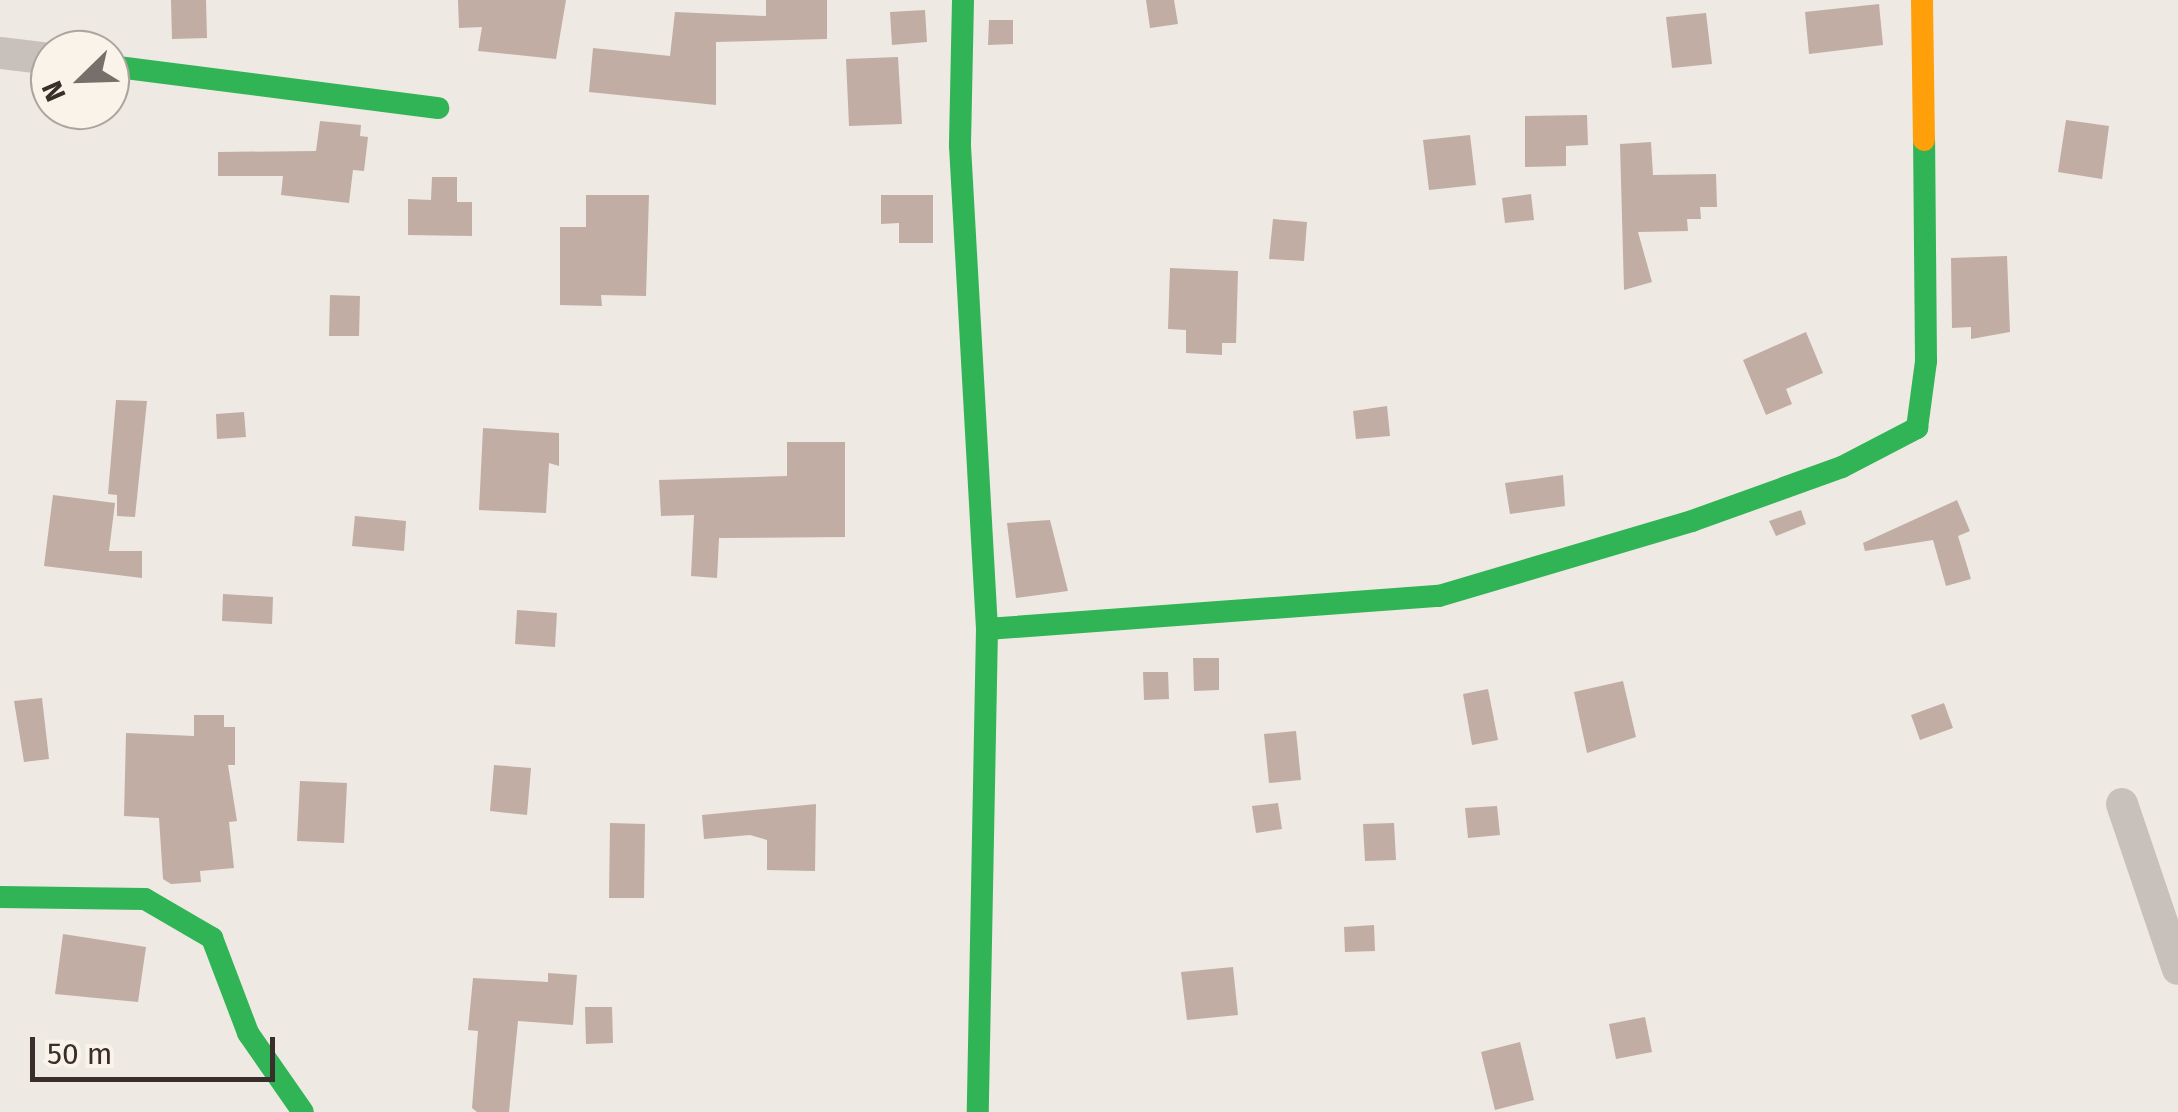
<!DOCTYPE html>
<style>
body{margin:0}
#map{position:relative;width:2178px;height:1112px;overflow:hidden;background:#eee9e3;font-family:"Fira Sans",sans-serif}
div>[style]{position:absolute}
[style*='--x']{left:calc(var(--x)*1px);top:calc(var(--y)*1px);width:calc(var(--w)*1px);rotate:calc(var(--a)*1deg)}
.building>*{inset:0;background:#c2ada4}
.street>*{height:32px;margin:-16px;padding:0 16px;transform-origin:16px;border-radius:16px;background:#c8c1bb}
.fast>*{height:22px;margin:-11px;padding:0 11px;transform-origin:11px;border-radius:11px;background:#30b455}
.slow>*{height:22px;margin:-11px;padding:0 11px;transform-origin:11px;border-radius:11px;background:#ff9f0a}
span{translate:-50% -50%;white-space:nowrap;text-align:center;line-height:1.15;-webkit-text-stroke:9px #faf3ea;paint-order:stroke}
.north{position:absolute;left:30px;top:30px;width:100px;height:100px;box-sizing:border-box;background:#faf3ea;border:2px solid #ada49d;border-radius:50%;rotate:247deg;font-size:28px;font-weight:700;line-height:40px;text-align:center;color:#392e29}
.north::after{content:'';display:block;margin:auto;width:35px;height:45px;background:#786f6a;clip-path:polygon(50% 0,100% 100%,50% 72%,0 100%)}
.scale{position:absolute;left:30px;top:1037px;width:245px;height:45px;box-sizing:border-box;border:5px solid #392e29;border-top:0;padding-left:12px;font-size:30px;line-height:35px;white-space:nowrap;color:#392e29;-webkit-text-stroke:8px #faf3ea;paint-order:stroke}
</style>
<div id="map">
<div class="building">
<i style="clip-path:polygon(171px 0,206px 0,207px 38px,172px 39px)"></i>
<i style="clip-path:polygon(458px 0,566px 0,556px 59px,478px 51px,482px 27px,459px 28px)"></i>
<i style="clip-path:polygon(766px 0,827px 0,827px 39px,716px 42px,716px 105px,589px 92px,593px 48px,670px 56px,675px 12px,766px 16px)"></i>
<i style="clip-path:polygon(1146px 0,1174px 0,1178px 24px,1150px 28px)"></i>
<i style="clip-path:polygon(1879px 4px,1883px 45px,1809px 54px,1805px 12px)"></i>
<i style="clip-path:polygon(925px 10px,927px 42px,892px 45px,890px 12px)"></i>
<i style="clip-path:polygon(1706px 13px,1712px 64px,1672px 68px,1666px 17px)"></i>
<i style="clip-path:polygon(989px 20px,1013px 20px,1013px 44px,988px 45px)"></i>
<i style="clip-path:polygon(898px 57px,902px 124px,849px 126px,846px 59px)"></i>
<i style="clip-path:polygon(1587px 115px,1588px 145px,1566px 146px,1566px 166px,1525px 167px,1525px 116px)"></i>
<i style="clip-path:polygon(2066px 120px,2109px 126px,2102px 179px,2058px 172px)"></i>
<i style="clip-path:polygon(320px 121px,361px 125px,360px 136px,368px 137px,364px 171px,353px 170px,349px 203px,281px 195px,283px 176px,218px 176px,218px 152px,316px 151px)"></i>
<i style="clip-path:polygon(1470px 135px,1476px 185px,1429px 190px,1423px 140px)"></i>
<i style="clip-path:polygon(1651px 142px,1653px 175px,1716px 174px,1717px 207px,1700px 207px,1701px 219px,1687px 219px,1688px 231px,1638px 232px,1652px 282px,1624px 290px,1620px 144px)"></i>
<i style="clip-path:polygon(432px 177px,457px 177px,457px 202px,472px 202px,472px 236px,408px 235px,408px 199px,431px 200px)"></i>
<i style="clip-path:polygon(1531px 194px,1534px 220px,1505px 223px,1502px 198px)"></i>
<i style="clip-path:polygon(586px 195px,649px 195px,646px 296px,601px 295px,602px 306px,560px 305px,560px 227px,586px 227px)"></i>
<i style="clip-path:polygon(881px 195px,933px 195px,933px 243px,899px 243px,899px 223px,881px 224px)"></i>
<i style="clip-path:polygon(1273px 219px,1307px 222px,1304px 261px,1269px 259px)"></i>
<i style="clip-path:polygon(2007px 256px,2010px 332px,1971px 339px,1971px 327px,1952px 328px,1951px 258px)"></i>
<i style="clip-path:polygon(1170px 268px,1238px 271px,1236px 343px,1222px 343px,1222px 355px,1186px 353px,1186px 330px,1168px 329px)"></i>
<i style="clip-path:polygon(330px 295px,360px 296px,359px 336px,329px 336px)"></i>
<i style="clip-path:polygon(1806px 332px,1823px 373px,1786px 389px,1792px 404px,1766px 415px,1743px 360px)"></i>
<i style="clip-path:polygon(116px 400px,147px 401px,135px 517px,117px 516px,117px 495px,108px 494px)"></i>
<i style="clip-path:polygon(1387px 406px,1390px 436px,1356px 439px,1353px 411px)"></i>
<i style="clip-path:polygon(244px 412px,246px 437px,217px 439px,216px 414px)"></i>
<i style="clip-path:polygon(483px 428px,559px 433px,559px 466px,549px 463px,546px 513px,479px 510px)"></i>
<i style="clip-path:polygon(787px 442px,845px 442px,845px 537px,719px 538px,717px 578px,691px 576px,694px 515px,661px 516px,659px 480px,787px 476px)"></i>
<i style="clip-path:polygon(1563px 475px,1565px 506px,1510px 514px,1505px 483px)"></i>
<i style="clip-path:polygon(53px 495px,115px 503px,109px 551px,142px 551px,142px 578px,44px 566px)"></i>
<i style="clip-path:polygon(1957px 500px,1970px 531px,1958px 536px,1971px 579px,1946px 586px,1933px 540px,1865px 551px,1863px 543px)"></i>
<i style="clip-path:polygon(1801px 510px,1806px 524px,1776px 536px,1769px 521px)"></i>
<i style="clip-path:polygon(355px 516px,406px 521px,404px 551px,352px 546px)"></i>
<i style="clip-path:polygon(1050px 520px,1068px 591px,1016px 598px,1007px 523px)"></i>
<i style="clip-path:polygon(223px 594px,273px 597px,272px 624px,222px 621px)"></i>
<i style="clip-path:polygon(517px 610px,557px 613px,555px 647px,515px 644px)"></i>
<i style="clip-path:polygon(1193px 658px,1219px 658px,1219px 690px,1194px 691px)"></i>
<i style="clip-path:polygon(1143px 672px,1168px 672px,1169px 699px,1144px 700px)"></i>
<i style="clip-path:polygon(1623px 681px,1636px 737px,1587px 753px,1574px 692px)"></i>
<i style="clip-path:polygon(1488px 689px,1498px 740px,1472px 745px,1463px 694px)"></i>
<i style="clip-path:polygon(42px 698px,49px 759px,24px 762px,14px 701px)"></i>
<i style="clip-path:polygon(1944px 703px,1953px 728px,1920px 740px,1911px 715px)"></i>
<i style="clip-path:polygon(194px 715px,224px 715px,224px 727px,235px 727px,235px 765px,228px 765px,237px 821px,229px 822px,234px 868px,200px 871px,201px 882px,171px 884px,163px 879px,159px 818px,124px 816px,126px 733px,194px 736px)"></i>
<i style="clip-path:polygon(1296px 731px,1301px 780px,1269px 783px,1264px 734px)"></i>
<i style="clip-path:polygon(494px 765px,531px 768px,527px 815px,490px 811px)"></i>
<i style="clip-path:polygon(300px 781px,347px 783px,344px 843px,297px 841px)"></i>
<i style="clip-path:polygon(1278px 803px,1282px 829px,1256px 833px,1252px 806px)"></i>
<i style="clip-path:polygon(816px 804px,815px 871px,767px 870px,767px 840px,750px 835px,704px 839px,702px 815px)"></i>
<i style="clip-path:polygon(1497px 806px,1500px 835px,1468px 838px,1465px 808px)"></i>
<i style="clip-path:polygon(610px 823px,645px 824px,644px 898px,609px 898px)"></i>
<i style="clip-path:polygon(1394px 823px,1396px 860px,1365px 861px,1363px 824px)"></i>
<i style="clip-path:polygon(1374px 925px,1375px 951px,1345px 952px,1344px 927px)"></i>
<i style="clip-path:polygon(63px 934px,146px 947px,138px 1002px,55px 994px)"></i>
<i style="clip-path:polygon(1233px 967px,1238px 1015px,1187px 1020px,1181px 972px)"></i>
<i style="clip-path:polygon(548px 973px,577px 975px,573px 1025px,518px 1021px,509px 1112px,477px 1112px,472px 1108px,478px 1031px,468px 1030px,473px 978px,548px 982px)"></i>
<i style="clip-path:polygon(585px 1007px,612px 1007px,613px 1043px,586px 1044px)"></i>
<i style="clip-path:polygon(1645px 1017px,1652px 1052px,1616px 1059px,1609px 1024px)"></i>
<i style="clip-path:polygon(1520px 1042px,1534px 1100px,1495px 1110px,1481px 1052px)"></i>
</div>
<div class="street">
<i style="--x:0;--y:53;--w:50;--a:6.8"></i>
<i style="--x:2122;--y:804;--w:174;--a:71.3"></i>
</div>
<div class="fast">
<i style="--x:963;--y:0;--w:146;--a:91.2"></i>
<i style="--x:960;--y:146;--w:484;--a:86.8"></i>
<i style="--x:987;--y:629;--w:483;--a:91.1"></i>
<i style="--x:110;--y:66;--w:331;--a:7.3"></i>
<i style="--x:987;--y:629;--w:453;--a:-4.2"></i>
<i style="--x:1439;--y:596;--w:264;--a:-16.5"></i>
<i style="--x:1692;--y:521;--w:159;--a:-19.8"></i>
<i style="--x:1842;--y:467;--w:85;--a:-27.5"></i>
<i style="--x:1917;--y:428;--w:68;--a:-82.3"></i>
<i style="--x:1926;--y:361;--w:221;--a:-90.5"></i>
<i style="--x:0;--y:897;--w:145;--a:0.8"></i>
<i style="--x:145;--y:899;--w:78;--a:30.2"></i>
<i style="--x:212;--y:938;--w:102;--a:69.2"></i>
<i style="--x:248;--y:1033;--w:96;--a:55.2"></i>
</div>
<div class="slow">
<i style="--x:1922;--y:0;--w:140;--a:89.2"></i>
</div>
<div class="north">N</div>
<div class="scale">50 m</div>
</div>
